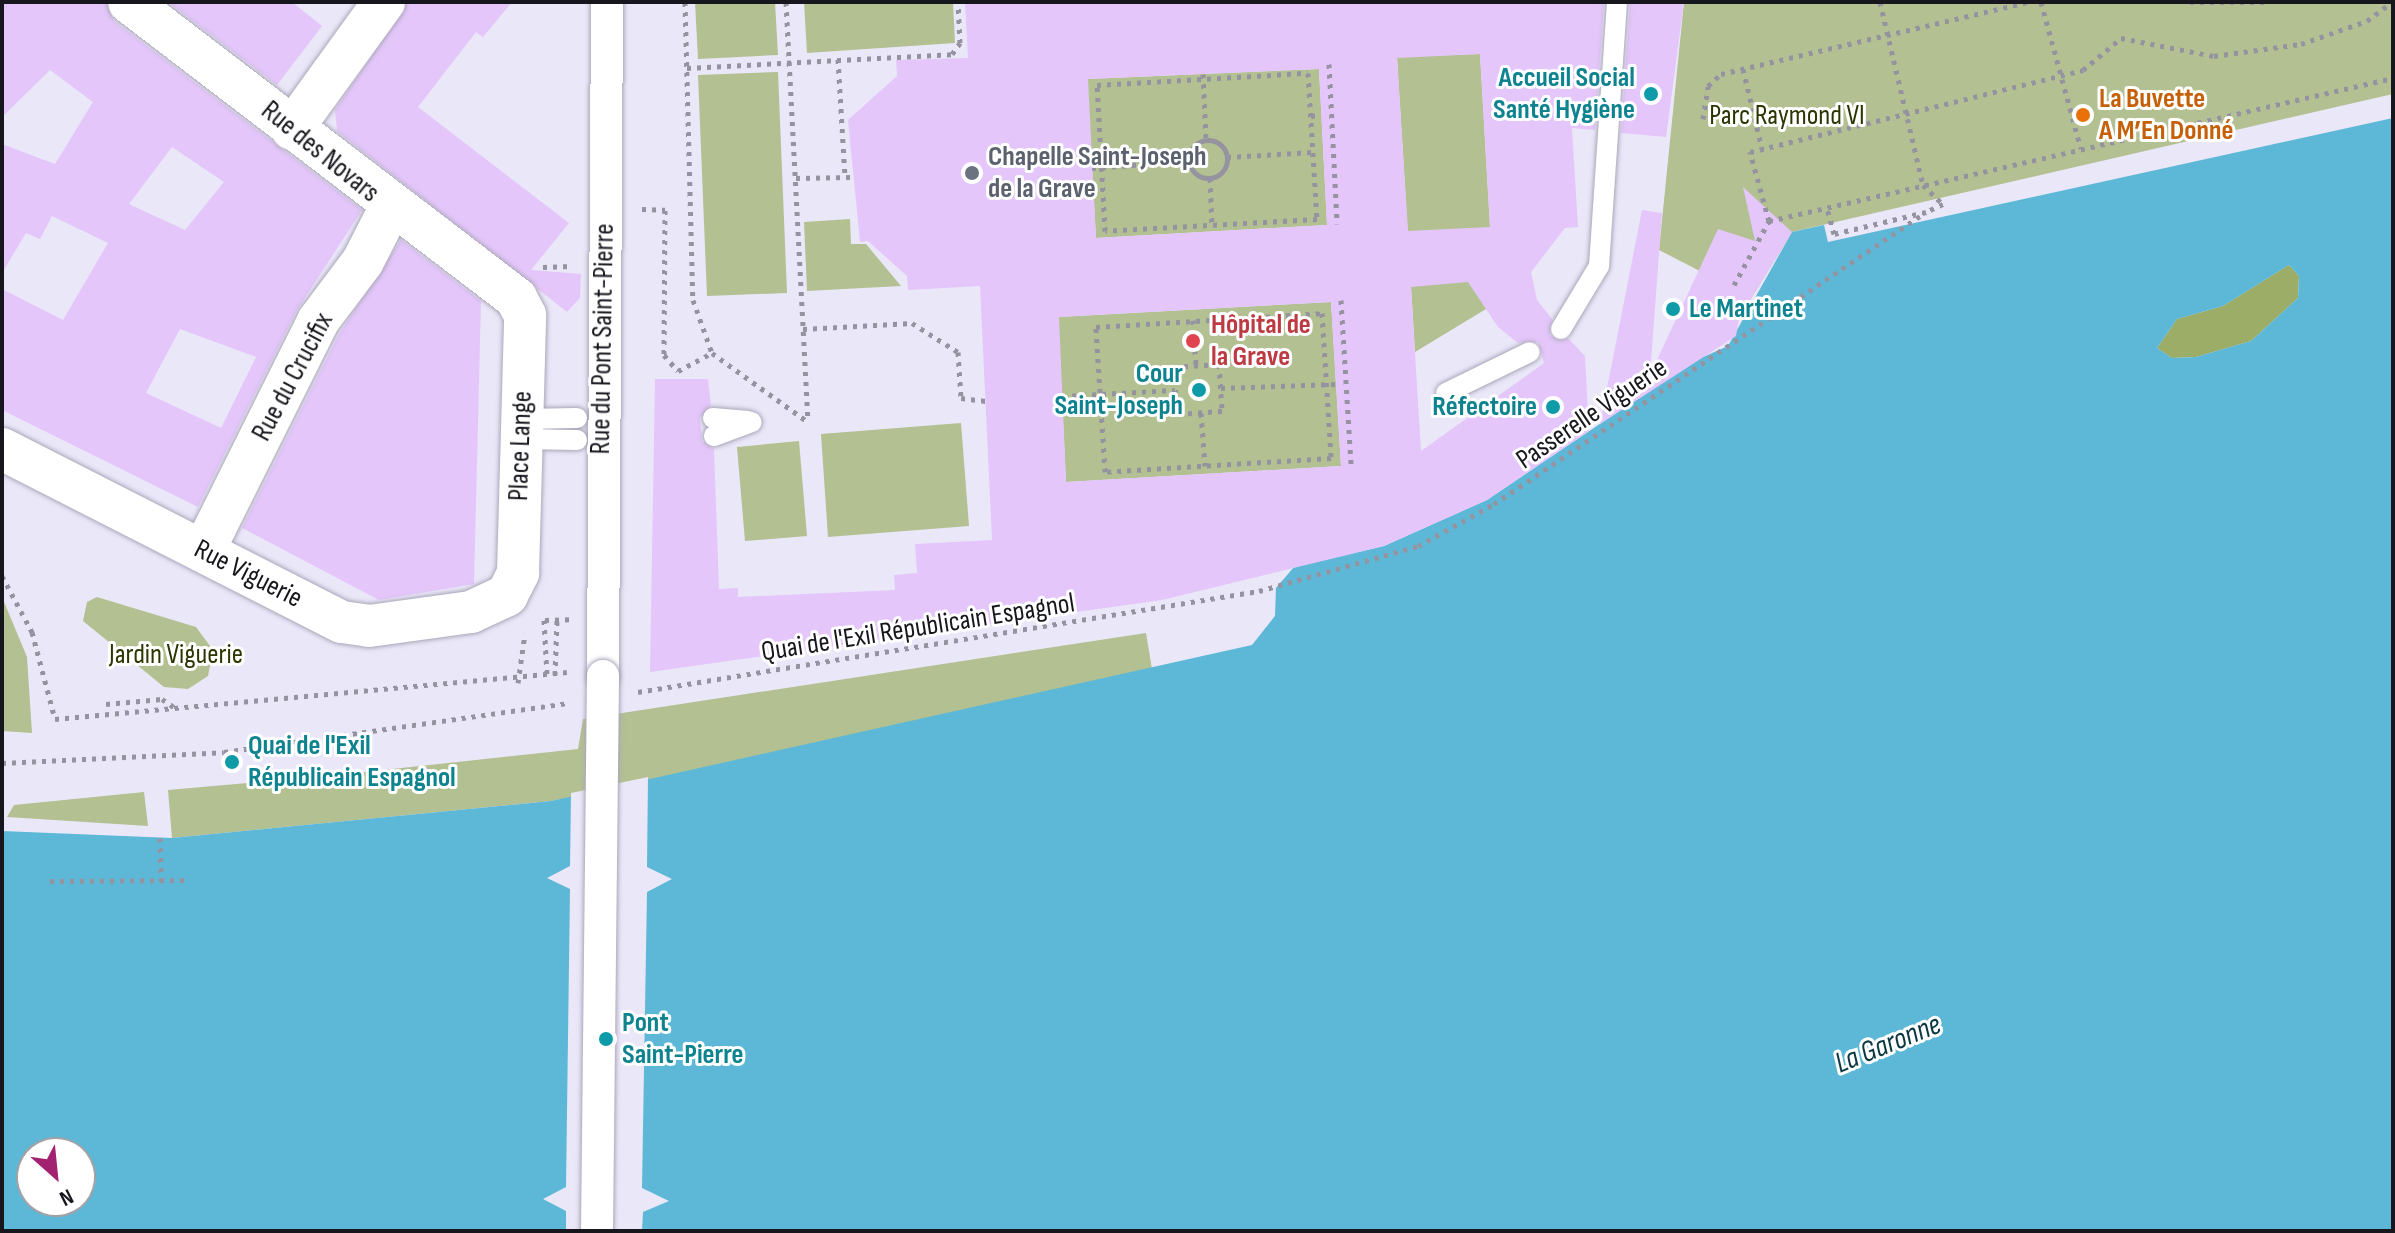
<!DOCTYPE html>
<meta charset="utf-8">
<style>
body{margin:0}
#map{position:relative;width:2395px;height:1233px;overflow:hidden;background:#eae7f9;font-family:"Sofia Sans Condensed",sans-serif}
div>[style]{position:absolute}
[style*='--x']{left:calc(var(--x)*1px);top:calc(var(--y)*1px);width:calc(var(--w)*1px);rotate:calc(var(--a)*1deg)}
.green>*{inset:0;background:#b3c091}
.forest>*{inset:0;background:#9bad66}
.water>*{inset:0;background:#5cb8d6}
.pier>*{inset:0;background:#eae7f9}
.building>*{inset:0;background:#e4c6fa}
.path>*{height:5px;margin-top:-2.5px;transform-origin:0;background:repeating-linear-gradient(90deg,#9693a1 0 4px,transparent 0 10px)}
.path>.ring{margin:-2.5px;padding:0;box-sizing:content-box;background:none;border:5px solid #9693a1;border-radius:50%}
.roads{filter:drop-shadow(0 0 2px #aba7b9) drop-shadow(0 0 2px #aba7b9)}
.service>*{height:20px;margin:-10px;padding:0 10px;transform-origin:10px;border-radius:10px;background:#fff}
.pedestrian>*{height:32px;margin:-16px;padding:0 16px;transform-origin:16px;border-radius:16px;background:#fff}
.minor>*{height:42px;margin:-21px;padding:0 21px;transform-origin:21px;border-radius:21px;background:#fff}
.bridges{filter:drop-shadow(0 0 2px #aba7b9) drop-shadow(0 0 2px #aba7b9)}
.pedestrian-bridge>*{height:32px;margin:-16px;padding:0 16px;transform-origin:16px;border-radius:16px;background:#fff}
.dots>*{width:22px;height:22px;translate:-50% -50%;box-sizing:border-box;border:4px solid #fff;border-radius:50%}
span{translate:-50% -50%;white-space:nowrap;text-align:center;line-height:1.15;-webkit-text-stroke:6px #fff;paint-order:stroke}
.culture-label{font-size:28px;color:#0d838f;font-weight:700}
.right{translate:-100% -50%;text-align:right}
.left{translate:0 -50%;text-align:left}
.food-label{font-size:28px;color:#c56008;font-weight:700}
.park-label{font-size:28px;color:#2b3500}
.street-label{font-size:28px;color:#18161d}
.worship-label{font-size:28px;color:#5b616d;font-weight:700}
.health-label{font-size:28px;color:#be3a42;font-weight:700}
.water-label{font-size:30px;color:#0b3743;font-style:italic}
.frame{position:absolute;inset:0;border:4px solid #18161d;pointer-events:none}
.north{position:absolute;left:16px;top:1137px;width:80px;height:80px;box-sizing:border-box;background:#fff;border:2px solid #a3a2a5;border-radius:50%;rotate:153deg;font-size:22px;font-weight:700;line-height:32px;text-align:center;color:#18161d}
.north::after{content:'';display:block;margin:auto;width:28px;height:36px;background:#a22171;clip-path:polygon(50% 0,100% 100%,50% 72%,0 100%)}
</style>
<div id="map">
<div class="green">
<i style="clip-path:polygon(695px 2px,775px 2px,778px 55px,698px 59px)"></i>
<i style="clip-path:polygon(804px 2px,953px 2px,955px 43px,807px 53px)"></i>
<i style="clip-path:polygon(1684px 2px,2393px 2px,2393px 94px,1792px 232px,1739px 318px,1719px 281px,1659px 250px)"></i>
<i style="clip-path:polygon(1480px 54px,1490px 227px,1486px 309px,1415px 352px,1397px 57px)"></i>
<i style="clip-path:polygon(1319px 69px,1327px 225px,1096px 238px,1087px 79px)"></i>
<i style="clip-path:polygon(778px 72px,787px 293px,707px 296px,698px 75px)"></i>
<i style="clip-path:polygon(850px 219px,851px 244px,866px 244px,901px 286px,807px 291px,804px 222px)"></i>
<i style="clip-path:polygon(1331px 302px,1341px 466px,1066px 482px,1058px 317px)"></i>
<i style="clip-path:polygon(961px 423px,969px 526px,828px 537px,821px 434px)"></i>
<i style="clip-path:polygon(799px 441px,807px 536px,745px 541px,737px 447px)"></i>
<i style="clip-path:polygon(2px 597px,27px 657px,32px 733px,2px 731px)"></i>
<i style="clip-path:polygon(97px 597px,196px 627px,213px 650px,208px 676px,188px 689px,164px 687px,83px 621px,87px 602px)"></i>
<i style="clip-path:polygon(1146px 633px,1152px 669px,632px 785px,551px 801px,172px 838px,168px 790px,329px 776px,330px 788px,347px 786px,346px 774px,578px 749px,583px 719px)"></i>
<i style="clip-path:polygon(144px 792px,148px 826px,7px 817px,14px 805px)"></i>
</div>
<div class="forest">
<i style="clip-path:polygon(2289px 265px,2299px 276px,2298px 298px,2251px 341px,2196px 357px,2172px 358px,2157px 348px,2177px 319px,2223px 306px)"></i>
</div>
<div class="water">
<i style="clip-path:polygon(evenodd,2393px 118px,2393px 1231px,2px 1231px,2px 831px,172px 838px,551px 801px,1252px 645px,1275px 616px,1276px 588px,1294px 567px,1384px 546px,1487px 500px,1692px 362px,1728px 346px,1792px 232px,1824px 225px,1828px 242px,2393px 118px,2289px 265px,2299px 276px,2298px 298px,2251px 341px,2196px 357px,2172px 358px,2157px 348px,2177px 319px,2223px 306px,2289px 265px,2393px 118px,32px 1153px,80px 1153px,80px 1201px,32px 1201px,32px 1153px)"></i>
</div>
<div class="pier">
<i style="clip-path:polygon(648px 777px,647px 867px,672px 879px,647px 892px,642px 1188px,669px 1201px,643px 1212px,642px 1231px,566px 1231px,566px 1211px,543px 1199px,566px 1187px,570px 889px,547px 878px,570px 866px,571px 793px)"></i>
</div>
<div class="building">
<i style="clip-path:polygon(evenodd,2px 2px,106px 2px,114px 21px,362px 210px,297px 310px,198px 507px,2px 410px,2px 289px,63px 320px,108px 243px,52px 216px,40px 239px,26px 233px,2px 273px,2px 144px,55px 164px,93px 102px,50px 70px,2px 117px,2px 2px,172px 147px,224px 182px,185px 230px,129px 204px,172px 147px,2px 2px,180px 329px,256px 357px,221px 428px,146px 393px,180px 329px)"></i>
<i style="clip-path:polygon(168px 2px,292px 2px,322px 26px,277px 85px)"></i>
<i style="clip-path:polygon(408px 2px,512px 2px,483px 37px,476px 32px,418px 107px,569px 223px,531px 270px,581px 274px,580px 298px,567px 312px,337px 131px,335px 110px)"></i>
<i style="clip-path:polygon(evenodd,965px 2px,1604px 2px,1595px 130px,1572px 128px,1578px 227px,1565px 228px,1531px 272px,1537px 300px,1552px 319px,1550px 336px,1569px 339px,1585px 356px,1589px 431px,1487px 500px,1384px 546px,1162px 600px,650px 672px,655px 379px,708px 379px,711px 405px,700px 418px,702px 441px,714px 449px,719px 589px,738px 588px,738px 597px,895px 590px,894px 575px,917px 573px,915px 544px,992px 540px,980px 286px,908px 290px,907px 276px,868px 241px,860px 242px,848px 120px,897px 76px,896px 60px,968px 58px,965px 2px,1480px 54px,1490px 227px,1408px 231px,1397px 58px,1480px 54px,965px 2px,1319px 69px,1327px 225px,1096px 238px,1088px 79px,1319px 69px,965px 2px,1468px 282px,1498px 327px,1518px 343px,1538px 342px,1544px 363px,1421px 451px,1411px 287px,1468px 282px,965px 2px,1331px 302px,1341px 466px,1066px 482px,1059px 317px,1331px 302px)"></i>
<i style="clip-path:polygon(1630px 2px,1684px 2px,1666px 137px,1621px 133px)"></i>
<i style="clip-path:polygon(1743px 187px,1792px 232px,1739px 318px,1736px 336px,1600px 424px,1642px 210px,1662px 213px,1650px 375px,1718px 229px,1755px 241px)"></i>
<i style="clip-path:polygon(401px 240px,481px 301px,474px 584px,379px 600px,242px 528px,339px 334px)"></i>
</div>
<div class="path">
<i style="--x:685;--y:2;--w:298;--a:88.5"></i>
<i style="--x:693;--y:300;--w:56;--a:70.3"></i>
<i style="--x:712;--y:353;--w:118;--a:35.7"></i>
<i style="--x:786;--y:2;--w:420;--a:87"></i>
<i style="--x:1880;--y:2;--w:188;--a:76.8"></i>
<i style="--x:1923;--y:185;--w:28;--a:44"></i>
<i style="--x:1943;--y:204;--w:19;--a:155"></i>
<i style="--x:2041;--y:2;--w:152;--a:74.8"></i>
<i style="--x:2190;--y:2;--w:79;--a:0"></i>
<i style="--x:838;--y:59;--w:118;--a:86.6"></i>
<i style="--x:1329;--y:64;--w:160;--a:87.1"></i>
<i style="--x:687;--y:68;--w:265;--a:-3"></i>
<i style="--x:952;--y:54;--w:14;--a:-54"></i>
<i style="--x:960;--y:43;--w:41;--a:-92.8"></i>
<i style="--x:1743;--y:69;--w:82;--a:76.6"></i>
<i style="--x:1308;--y:73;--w:146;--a:86.5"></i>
<i style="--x:1317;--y:219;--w:212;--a:176.8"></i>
<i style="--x:1105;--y:231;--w:146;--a:-93.1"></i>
<i style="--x:1097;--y:85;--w:211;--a:-3.3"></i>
<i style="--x:1203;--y:74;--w:66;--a:87.4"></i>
<i style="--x:1311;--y:116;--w:10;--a:-6"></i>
<i style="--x:1703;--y:119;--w:33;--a:-81"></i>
<i style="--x:1708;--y:86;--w:18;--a:-43"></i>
<i style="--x:1721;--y:74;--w:316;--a:-13.2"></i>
<i class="ring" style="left:1189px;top:140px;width:33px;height:33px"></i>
<i style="--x:1227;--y:157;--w:86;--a:-3.3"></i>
<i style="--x:1092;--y:168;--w:97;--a:-4.1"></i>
<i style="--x:796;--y:178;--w:55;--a:-1"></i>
<i style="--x:1210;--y:178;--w:47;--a:87.6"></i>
<i style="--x:642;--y:209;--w:23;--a:2"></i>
<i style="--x:665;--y:210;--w:145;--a:90.4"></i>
<i style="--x:664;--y:355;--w:21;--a:49"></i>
<i style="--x:678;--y:371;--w:38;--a:-28"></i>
<i style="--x:1769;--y:221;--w:72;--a:-105.4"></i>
<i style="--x:1750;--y:152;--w:343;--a:-13.8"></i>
<i style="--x:2083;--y:70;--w:50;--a:-40.1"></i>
<i style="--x:2121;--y:38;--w:95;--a:11"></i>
<i style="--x:2214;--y:56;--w:88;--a:-7.9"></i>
<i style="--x:2301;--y:44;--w:70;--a:-19.2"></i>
<i style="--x:2367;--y:21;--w:31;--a:-37"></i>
<i style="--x:543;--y:267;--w:28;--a:-2"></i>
<i style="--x:1734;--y:285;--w:73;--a:-61.3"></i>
<i style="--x:1769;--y:221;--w:640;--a:-12.91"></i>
<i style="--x:1341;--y:300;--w:165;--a:86.5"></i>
<i style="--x:1322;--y:313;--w:145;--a:86.4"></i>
<i style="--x:1331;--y:458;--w:226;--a:176.5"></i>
<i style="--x:1105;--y:472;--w:145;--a:-93.6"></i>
<i style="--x:1096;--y:327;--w:226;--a:-3.5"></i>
<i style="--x:1193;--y:320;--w:46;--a:86.3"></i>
<i style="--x:803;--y:329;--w:109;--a:-3.2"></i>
<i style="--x:912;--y:323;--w:54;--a:32.2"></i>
<i style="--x:958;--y:352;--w:46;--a:86.3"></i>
<i style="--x:961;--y:398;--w:25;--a:7"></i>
<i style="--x:1219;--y:364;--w:47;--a:86.3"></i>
<i style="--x:1222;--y:411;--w:45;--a:176.2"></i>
<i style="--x:1177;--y:414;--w:47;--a:-93.7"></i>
<i style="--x:1174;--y:367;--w:45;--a:-3.8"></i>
<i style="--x:1221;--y:388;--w:115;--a:-2"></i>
<i style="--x:1062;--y:396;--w:113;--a:-3"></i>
<i style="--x:1201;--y:413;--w:53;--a:85.7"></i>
<i style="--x:2;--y:576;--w:64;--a:61.8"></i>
<i style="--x:32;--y:632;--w:90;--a:75.2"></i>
<i style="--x:55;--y:719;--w:514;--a:-5.24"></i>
<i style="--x:544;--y:620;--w:55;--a:86.9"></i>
<i style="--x:545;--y:620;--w:25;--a:-2"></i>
<i style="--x:555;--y:675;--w:55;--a:-87.9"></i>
<i style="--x:518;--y:683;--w:50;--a:-82"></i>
<i style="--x:638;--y:692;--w:629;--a:-9.24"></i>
<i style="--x:1259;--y:591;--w:165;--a:-15.8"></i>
<i style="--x:1418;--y:546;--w:87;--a:-28.9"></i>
<i style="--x:1494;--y:504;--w:521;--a:-34.06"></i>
<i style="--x:1926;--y:212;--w:95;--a:166.6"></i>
<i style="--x:1834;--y:234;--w:28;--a:-105"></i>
<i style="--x:106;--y:704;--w:56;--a:-5.1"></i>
<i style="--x:162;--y:699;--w:14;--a:34"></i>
<i style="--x:2;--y:763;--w:222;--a:-2.8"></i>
<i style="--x:224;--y:752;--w:347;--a:-8.1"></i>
<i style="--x:160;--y:838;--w:43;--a:88.7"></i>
<i style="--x:50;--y:881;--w:137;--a:-0.4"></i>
</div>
<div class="roads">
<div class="service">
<i style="--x:1561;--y:329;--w:74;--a:-58.9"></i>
<i style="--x:1599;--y:266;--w:265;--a:-86.1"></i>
<i style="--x:1446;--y:393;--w:93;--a:-26"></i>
<i style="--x:713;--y:418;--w:35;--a:5"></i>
<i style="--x:523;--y:419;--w:54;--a:-1.1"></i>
<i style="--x:714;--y:436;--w:40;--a:-20.2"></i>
<i style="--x:523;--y:439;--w:54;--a:1.1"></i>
</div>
<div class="pedestrian">
<i style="--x:603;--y:676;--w:674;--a:-89.66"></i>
</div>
<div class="minor">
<i style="--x:292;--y:129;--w:157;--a:-54.1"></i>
<i style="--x:2;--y:449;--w:381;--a:27"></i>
<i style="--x:342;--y:622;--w:27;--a:8"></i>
<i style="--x:369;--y:626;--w:103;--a:-7.8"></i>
<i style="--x:471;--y:612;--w:40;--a:-25"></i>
<i style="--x:507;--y:595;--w:25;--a:-63"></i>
<i style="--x:518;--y:573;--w:258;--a:-88.4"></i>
<i style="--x:525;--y:315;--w:19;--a:-118"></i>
<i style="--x:516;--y:298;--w:487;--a:-142.6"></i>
<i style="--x:204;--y:550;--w:256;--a:-63.5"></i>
<i style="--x:318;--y:321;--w:75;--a:-53.1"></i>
<i style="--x:363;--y:261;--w:59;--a:-63"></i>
</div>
</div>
<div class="bridges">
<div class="pedestrian-bridge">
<i style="--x:597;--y:1231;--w:555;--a:-89.38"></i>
</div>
</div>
<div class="dots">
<i style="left:1651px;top:94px;background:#0f9aa8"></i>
<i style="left:2083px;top:115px;background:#e8710a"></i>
<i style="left:972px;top:173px;background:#6b7280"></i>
<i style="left:1673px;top:309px;background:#0f9aa8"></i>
<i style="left:1193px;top:341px;background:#e0444e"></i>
<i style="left:1199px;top:390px;background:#0f9aa8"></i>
<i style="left:1553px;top:407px;background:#0f9aa8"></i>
<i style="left:232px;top:762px;background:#0f9aa8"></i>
<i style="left:606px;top:1039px;background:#0f9aa8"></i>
</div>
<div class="culture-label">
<span class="right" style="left:1635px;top:94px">Accueil Social<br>Santé Hygiène</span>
<span class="left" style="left:1689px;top:309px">Le Martinet</span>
<span class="right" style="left:1183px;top:390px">Cour<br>Saint-Joseph</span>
<span class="right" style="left:1537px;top:407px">Réfectoire</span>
<span class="left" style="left:248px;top:762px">Quai de l'Exil<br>Républicain Espagnol</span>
<span class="left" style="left:622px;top:1039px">Pont<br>Saint-Pierre</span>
</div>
<div class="food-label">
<span class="left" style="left:2099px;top:115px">La Buvette<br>A M’En Donné</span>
</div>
<div class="park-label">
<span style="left:1787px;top:116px">Parc Raymond VI</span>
<span style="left:176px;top:655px">Jardin Viguerie</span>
</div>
<div class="street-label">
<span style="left:320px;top:152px;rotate:39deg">Rue des Novars</span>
<span style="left:603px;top:339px;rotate:-89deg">Rue du Pont Saint-Pierre</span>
<span style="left:293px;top:377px;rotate:-62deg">Rue du Crucifix</span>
<span style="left:1592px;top:414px;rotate:-34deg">Passerelle Viguerie</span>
<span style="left:521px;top:446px;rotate:-88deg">Place Lange</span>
<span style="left:248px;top:574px;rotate:27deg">Rue Viguerie</span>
<span style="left:918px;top:628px;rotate:-9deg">Quai de l'Exil Républicain Espagnol</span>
</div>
<div class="worship-label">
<span class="left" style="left:988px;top:173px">Chapelle Saint-Joseph<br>de la Grave</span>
</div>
<div class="health-label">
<span class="left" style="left:1211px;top:341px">Hôpital de<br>la Grave</span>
</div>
<div class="water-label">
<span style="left:1888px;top:1044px;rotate:-22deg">La Garonne</span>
</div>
<div class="frame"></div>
<div class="north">N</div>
</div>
